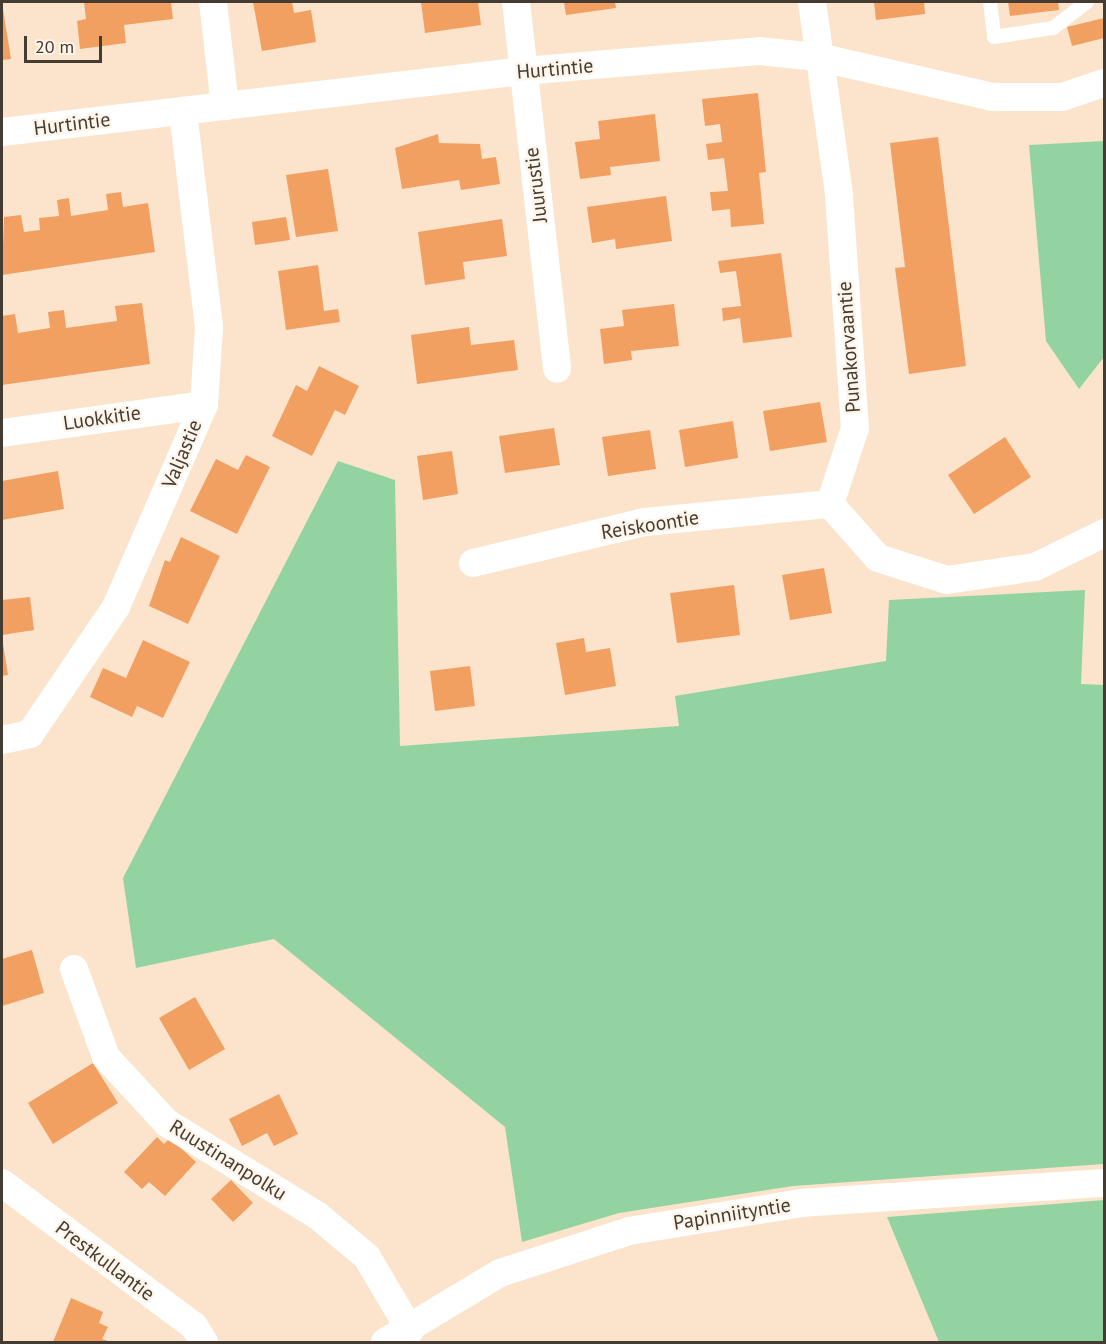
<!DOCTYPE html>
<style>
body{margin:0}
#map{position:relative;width:1106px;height:1344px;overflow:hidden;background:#fbe4cb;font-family:"PT Sans",sans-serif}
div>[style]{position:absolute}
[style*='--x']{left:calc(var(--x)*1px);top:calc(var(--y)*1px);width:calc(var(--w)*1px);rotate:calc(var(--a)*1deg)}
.green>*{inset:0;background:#93d3a2}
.building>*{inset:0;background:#f29f62}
.service>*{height:14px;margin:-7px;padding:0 7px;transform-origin:7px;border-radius:7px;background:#fff}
.minor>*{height:28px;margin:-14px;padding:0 14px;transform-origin:14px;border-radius:14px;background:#fff}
span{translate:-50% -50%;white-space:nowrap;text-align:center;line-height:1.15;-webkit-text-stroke:4.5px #fdf4ea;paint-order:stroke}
.street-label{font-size:20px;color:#443b32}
.frame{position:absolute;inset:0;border:3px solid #443b32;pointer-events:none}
.scale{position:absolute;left:24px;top:36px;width:78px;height:27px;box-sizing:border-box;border:3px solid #443b32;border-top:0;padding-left:8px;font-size:18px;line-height:21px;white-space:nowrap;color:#443b32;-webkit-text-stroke:4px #fdf4ea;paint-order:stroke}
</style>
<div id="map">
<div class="green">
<i style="clip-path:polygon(1104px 141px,1104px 357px,1079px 389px,1046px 341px,1029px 145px)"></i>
<i style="clip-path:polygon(338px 461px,395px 480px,400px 746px,679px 726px,675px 696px,886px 661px,889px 600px,1085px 590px,1081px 684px,1104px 685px,1104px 1164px,793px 1186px,619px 1213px,522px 1242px,505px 1127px,274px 939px,136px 968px,123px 878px)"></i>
<i style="clip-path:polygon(1104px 1200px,1104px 1342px,939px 1342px,887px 1217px)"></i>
</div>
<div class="building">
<i style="clip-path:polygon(84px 2px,171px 2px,173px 19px,124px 25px,126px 43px,80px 49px,77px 21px,86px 19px)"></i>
<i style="clip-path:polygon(253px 2px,292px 2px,294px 13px,311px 10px,316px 42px,262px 51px)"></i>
<i style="clip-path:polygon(421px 2px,478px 2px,481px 25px,425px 33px)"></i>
<i style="clip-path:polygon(564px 2px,615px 2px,616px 8px,566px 15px)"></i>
<i style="clip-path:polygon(874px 2px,924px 2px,925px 14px,876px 20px)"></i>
<i style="clip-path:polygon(1008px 2px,1058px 2px,1059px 10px,1010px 16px)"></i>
<i style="clip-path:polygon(2px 3px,11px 59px,2px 60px)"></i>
<i style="clip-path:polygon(1104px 18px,1104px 38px,1072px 46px,1067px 27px)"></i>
<i style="clip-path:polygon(758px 93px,766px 172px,759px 173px,764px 224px,731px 227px,730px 209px,712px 211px,710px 192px,728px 191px,724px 158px,708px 160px,706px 144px,722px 142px,720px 124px,705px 126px,702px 99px)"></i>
<i style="clip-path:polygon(655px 114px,660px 161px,610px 167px,611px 175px,580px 179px,575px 142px,600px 139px,598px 121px)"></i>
<i style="clip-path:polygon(438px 134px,439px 143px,480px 144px,482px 159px,496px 157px,500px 184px,461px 190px,459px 180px,402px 189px,395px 148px)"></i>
<i style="clip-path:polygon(938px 137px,966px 366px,909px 374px,895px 268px,905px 267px,890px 143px)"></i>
<i style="clip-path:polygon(328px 169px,338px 231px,296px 237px,286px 175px)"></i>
<i style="clip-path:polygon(121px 192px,123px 207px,148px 203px,155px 252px,2px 275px,4px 217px,21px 215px,24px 232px,40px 230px,39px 218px,59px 216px,57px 200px,69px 198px,71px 216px,108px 210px,106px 194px)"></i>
<i style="clip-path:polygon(666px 196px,672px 241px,616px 249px,615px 239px,592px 243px,587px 207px)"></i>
<i style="clip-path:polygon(286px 217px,290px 240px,255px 245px,252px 222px)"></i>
<i style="clip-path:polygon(502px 219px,507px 256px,463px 262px,465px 279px,425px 285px,418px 232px)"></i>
<i style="clip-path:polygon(781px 253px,792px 337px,743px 343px,740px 318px,723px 321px,722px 308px,741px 306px,736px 271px,720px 273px,718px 261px)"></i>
<i style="clip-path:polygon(318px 265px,324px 311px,338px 309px,340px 322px,286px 330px,278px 271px)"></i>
<i style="clip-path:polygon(142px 303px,150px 364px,2px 385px,2px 316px,15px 314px,18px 333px,50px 328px,48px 312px,64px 310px,66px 328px,117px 321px,115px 306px)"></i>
<i style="clip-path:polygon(674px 304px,679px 346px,631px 351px,632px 360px,604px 364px,600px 329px,624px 326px,622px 310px)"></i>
<i style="clip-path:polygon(469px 327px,471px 345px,514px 340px,518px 370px,417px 384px,411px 335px)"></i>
<i style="clip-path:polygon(319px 366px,359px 386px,345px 415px,335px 410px,312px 456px,272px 436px,296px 385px,307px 391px)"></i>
<i style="clip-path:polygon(820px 402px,827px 442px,770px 451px,763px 411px)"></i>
<i style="clip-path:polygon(733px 421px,738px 458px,685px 467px,679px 430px)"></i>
<i style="clip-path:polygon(554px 428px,560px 465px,505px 473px,499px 436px)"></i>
<i style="clip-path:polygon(650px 430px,656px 469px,608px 476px,602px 437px)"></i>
<i style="clip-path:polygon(1005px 437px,1031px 477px,974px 514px,948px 475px)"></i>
<i style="clip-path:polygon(452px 451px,458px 494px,423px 500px,417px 456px)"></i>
<i style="clip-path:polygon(246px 455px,270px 467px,237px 534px,190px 511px,216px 459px,238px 470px)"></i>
<i style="clip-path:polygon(58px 471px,64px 509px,2px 520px,2px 481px)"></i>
<i style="clip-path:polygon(181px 537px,220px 556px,188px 624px,149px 606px,165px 560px,170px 562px)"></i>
<i style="clip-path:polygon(824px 568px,832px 613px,790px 620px,782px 575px)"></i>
<i style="clip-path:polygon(734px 585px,740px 635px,677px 643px,670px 593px)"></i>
<i style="clip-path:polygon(30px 597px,34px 630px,2px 635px,2px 600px)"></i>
<i style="clip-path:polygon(2px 637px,8px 675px,2px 676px)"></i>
<i style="clip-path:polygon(584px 638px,586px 652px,610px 648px,616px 686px,565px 695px,556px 643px)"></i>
<i style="clip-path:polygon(143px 640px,190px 662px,163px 718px,137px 706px,132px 717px,90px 697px,103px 668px,126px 678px)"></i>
<i style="clip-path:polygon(470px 666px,475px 706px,435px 711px,430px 671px)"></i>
<i style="clip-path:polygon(32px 950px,44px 993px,2px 1006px,2px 959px)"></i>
<i style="clip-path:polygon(195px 997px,225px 1049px,189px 1070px,159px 1018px)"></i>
<i style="clip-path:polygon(93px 1063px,118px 1103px,53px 1144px,28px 1103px)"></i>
<i style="clip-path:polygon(279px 1094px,298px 1134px,274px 1146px,267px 1133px,242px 1146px,229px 1119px)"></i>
<i style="clip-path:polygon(157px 1137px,164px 1144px,170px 1138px,196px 1162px,165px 1196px,149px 1182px,142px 1189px,124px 1172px)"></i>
<i style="clip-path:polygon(231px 1180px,253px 1203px,233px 1222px,211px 1199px)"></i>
<i style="clip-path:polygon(71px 1298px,103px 1312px,99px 1323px,108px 1327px,102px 1339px,111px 1342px,53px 1342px)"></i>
</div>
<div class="service">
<i style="--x:990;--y:2;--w:35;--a:83"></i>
<i style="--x:994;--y:37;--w:60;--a:-8.7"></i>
<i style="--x:1053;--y:28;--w:43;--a:-37.4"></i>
</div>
<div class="minor">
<i style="--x:213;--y:2;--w:105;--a:83.4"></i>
<i style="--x:516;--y:2;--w:369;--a:83.6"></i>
<i style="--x:812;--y:2;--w:195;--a:82"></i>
<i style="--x:839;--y:195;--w:234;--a:86.1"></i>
<i style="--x:855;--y:428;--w:80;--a:108.2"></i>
<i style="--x:830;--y:504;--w:72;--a:48.4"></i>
<i style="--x:878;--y:558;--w:72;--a:17.7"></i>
<i style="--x:947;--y:580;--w:89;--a:-8.4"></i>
<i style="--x:1035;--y:567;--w:77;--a:-26.2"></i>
<i style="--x:2;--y:132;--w:525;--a:-6.68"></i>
<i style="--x:523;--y:71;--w:237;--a:-4.8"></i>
<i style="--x:759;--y:51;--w:59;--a:5.8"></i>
<i style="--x:818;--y:57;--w:180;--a:12.9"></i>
<i style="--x:993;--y:97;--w:69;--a:0"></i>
<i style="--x:1062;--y:97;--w:44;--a:-18.4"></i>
<i style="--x:2;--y:433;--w:204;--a:-7.9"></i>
<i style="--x:473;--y:563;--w:177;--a:-13.4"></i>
<i style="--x:645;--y:522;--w:186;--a:-5.6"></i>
<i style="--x:2;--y:740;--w:29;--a:-12"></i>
<i style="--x:30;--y:734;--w:153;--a:-55.9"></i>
<i style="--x:116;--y:607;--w:220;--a:-66.5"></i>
<i style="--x:204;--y:405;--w:78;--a:-86.3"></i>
<i style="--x:209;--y:327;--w:218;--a:-96.9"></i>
<i style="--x:74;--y:969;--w:94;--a:70"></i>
<i style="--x:106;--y:1057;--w:90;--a:47.3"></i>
<i style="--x:167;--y:1123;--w:177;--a:31.6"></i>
<i style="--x:318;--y:1216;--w:64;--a:39.9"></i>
<i style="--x:367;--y:1257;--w:85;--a:59.5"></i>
<i style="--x:2;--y:1183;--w:239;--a:36.7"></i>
<i style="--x:194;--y:1326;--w:19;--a:58"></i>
<i style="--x:385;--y:1342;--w:134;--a:-31"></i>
<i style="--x:500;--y:1273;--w:136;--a:-18"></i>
<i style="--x:629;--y:1231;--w:174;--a:-9.2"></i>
<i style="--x:801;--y:1203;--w:304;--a:-3.8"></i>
</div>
<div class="street-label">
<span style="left:555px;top:69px;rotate:-5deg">Hurtintie</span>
<span style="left:72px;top:124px;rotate:-7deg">Hurtintie</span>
<span style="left:536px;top:185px;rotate:-97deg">Juurustie</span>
<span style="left:849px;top:347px;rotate:-94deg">Punakorvaantie</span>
<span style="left:102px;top:418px;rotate:-8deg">Luokkitie</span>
<span style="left:182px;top:454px;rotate:-67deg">Valjastie</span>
<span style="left:650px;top:525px;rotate:-9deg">Reiskoontie</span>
<span style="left:228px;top:1160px;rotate:32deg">Ruustinanpolku</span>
<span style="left:732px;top:1214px;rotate:-9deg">Papinniityntie</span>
<span style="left:105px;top:1261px;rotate:37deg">Prestkullantie</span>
</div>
<div class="frame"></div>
<div class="scale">20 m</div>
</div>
